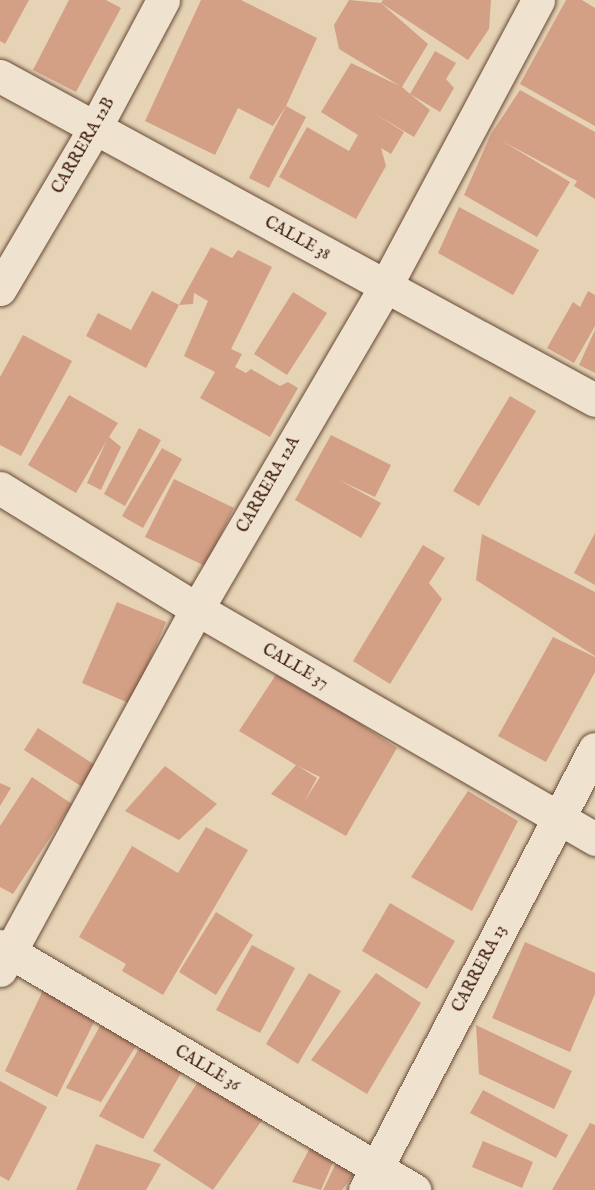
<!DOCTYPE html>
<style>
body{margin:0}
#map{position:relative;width:595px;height:1190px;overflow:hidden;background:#e6d3b5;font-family:"IM FELL English",serif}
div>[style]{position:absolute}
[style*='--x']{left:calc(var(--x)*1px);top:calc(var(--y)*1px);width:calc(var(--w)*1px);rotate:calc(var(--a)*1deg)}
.building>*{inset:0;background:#d39f85}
.roads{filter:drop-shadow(0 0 2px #674936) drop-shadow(0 0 2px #674936)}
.street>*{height:33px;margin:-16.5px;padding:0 16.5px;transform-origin:16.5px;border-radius:16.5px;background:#efe2cf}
.secondary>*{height:33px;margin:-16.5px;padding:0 16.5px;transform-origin:16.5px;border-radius:16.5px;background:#efe2cf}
span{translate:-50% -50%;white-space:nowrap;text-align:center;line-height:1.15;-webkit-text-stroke:5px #efe2cf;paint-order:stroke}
.street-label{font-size:16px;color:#3d1b0b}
</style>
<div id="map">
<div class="building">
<i style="clip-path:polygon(0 0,29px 0,5px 44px,0 41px)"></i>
<i style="clip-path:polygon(69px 0,106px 0,121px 8px,76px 92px,33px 70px)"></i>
<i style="clip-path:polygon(201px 0,241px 0,317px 38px,286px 106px,273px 126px,238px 108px,215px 155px,145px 121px)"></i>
<i style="clip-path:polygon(349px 0,381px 3px,428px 44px,402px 87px,410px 94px,435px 51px,456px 63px,446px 79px,454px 88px,440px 112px,410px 94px,430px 110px,414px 137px,372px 112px,404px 132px,391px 154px,381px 148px,386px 166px,356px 219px,279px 177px,307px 127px,349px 151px,358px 135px,321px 112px,351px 63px,400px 86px,339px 49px,334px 25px)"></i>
<i style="clip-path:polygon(383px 0,491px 0,489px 29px,468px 60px,381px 3px)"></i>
<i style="clip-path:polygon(566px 0,582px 0,595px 8px,595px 126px,520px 84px)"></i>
<i style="clip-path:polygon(520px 90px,595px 132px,595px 199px,574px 186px,577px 181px,502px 141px,570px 182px,537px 237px,464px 195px,491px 134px)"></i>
<i style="clip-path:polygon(286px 106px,306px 117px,269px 188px,249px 178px)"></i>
<i style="clip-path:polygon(459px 207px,539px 250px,513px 295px,438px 253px)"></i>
<i style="clip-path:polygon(211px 247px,232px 258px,238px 250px,272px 267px,231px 349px,242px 354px,235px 367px,246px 373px,251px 369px,280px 386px,288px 382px,298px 388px,270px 437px,200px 398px,215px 372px,184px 356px,208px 301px,194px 293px,193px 304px,179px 305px,146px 368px,86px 336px,98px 313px,131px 330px,152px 291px,179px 305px)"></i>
<i style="clip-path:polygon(588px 291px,595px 295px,595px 326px,574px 363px,547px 348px,573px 302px,580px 307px)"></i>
<i style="clip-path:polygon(293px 292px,327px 313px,287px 375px,254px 354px)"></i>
<i style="clip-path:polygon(595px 330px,595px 373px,579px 365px)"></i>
<i style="clip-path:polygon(23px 335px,72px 361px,21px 456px,0 445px,0 377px)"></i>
<i style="clip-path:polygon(69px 395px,118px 423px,109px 437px,121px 447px,101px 490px,87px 483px,107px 440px,76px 493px,28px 465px)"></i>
<i style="clip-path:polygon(510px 396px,536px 411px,479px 506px,453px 491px)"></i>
<i style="clip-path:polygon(139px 428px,161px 440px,125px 506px,104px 494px)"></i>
<i style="clip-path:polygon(331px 435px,391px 465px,375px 497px,339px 480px,381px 503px,361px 538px,295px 500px)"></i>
<i style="clip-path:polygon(162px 448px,182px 459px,143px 528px,122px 516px)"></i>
<i style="clip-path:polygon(174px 479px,234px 508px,205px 566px,145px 537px)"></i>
<i style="clip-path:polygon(595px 533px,595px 585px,574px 573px)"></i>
<i style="clip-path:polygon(482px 534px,595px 592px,595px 656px,476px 580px)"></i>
<i style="clip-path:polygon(423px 545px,445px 558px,429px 583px,442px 599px,390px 684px,353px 661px)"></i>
<i style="clip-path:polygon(117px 602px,166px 622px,131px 704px,82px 683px)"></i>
<i style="clip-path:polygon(553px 637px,595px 657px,595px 672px,546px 762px,498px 736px)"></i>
<i style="clip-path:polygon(evenodd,279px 670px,397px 748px,346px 836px,271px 794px,296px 765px,239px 731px,279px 670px,298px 766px,320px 777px,304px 802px,317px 778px,298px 766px)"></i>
<i style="clip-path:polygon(38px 728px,98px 767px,84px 788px,24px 750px)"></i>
<i style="clip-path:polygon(165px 766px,217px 804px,179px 840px,125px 811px)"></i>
<i style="clip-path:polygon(32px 777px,72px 804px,13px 894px,0 887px,0 826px)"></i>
<i style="clip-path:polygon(0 783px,11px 788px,0 806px)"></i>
<i style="clip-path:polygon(468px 791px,518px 821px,472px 911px,411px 877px)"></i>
<i style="clip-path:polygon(206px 827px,248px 850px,163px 995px,122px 971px,126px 964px,79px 937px,132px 846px,178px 873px)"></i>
<i style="clip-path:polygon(390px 903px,455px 941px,427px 989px,362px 951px)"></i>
<i style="clip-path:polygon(216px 912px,253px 935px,216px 995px,179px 972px)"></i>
<i style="clip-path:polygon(525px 942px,595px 973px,595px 994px,570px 1052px,492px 1018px)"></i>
<i style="clip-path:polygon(252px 945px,295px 968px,260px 1033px,216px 1010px)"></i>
<i style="clip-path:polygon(309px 973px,341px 991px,298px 1064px,266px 1044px)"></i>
<i style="clip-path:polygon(376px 973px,421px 1003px,367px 1094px,311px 1060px)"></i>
<i style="clip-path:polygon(44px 988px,96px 1018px,57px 1097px,5px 1071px)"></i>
<i style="clip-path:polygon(101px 1024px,139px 1041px,101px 1102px,66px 1088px)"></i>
<i style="clip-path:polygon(476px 1025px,572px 1071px,554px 1109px,479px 1074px)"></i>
<i style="clip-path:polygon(143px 1042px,184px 1068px,143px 1139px,99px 1116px)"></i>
<i style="clip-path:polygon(203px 1074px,265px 1116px,213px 1190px,153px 1151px)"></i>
<i style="clip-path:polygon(0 1081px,47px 1107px,9px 1181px,0 1176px)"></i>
<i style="clip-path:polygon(483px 1090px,568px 1135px,556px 1158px,470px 1113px)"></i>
<i style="clip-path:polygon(590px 1123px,595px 1125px,595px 1190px,552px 1190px)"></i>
<i style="clip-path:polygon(483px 1141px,533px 1162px,522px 1188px,472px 1167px)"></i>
<i style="clip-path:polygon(96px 1144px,161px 1164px,146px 1190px,76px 1190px)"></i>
<i style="clip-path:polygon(311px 1146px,333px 1162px,321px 1190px,292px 1182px)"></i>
<i style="clip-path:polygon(338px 1159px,354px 1174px,342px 1190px,323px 1190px)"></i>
</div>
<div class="roads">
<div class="street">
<i style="--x:0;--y:76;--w:677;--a:28.57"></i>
<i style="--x:0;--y:289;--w:187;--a:-59.5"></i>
<i style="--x:95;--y:128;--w:145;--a:-62"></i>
<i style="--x:0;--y:488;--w:231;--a:31.6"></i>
<i style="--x:197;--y:609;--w:460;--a:30"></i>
<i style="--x:0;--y:946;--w:481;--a:30.5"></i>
<i style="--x:0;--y:970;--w:411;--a:-61.4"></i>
<i style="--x:197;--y:609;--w:373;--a:-59.7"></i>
<i style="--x:385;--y:287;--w:325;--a:-61.9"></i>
</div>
<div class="secondary">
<i style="--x:365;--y:1190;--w:497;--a:-62.5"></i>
</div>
</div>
<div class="street-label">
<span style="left:84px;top:146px;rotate:-60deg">CARRERA 12B</span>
<span style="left:297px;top:239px;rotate:29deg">CALLE 38</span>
<span style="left:269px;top:485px;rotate:-60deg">CARRERA 12A</span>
<span style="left:295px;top:667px;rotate:30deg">CALLE 37</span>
<span style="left:480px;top:969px;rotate:-62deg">CARRERA 13</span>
<span style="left:207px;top:1069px;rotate:31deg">CALLE 36</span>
</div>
</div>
